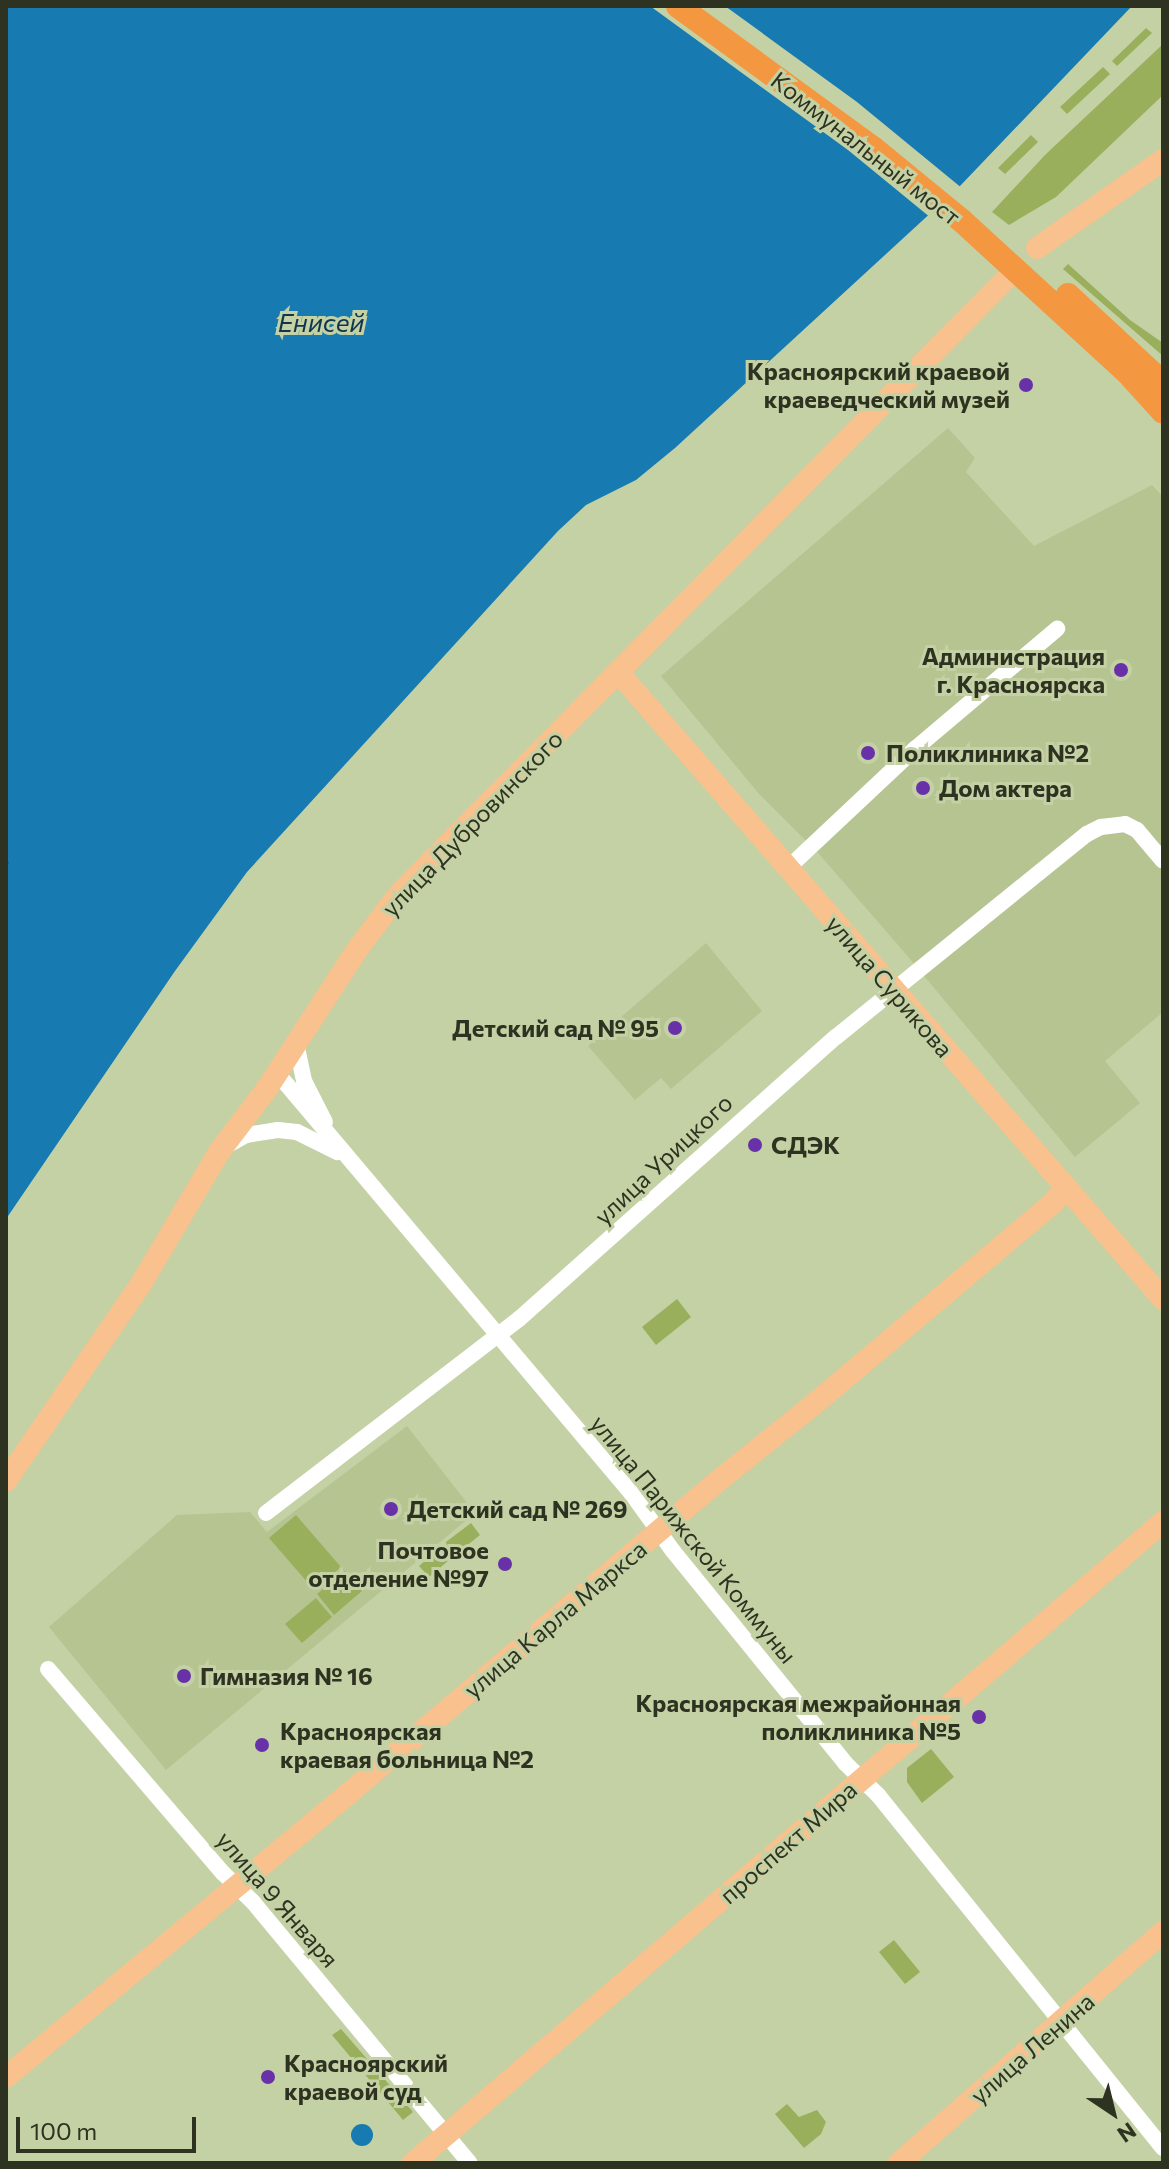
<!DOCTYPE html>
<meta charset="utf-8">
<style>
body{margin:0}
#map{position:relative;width:1169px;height:2169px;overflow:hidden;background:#c4d1a4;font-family:Commissioner,sans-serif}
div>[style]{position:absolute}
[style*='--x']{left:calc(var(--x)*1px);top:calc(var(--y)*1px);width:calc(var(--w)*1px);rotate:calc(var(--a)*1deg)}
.built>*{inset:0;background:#b6c492}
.green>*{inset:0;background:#9aaf5b}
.water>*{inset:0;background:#177ab1}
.round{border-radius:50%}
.pier>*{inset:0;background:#c4d1a4}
.ferry>*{height:2px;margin-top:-1px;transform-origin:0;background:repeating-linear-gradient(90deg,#10364e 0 10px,transparent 0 18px)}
.minor>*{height:16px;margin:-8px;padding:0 8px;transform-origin:8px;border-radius:8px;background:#fff}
.major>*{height:22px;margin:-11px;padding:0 11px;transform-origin:11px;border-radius:11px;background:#f8c18d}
.highway>*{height:24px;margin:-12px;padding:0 12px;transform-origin:12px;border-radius:12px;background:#f39841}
.dots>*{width:22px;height:22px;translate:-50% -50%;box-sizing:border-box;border:4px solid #c4d1a4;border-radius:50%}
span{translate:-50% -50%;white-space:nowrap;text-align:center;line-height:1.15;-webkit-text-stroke:6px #c4d1a4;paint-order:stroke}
.street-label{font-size:24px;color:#2e3321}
.poi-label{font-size:24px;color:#2e3321;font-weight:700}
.right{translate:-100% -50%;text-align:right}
.left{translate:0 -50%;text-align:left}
.water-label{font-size:26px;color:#10364e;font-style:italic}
.frame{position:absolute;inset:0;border:8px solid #2e3321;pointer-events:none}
.north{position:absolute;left:1073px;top:2073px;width:80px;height:80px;-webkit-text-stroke:6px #c4d1a4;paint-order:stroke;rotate:145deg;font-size:22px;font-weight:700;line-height:32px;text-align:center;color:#2e3321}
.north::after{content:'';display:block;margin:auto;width:28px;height:36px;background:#2e3321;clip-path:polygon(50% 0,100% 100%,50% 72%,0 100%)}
.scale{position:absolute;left:16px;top:2117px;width:180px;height:36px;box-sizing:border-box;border:4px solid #2e3321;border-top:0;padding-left:10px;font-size:24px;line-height:28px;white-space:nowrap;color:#2e3321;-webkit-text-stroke:6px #c4d1a4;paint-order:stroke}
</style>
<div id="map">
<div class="built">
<i style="clip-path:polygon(948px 428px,975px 458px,966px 472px,1034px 546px,1152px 485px,1163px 497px,1163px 1012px,1105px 1061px,1140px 1103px,1075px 1157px,905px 953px,819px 854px,760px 795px,661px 676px)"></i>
<i style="clip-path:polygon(706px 943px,762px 1011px,671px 1089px,661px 1078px,635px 1100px,588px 1046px)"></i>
<i style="clip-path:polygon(407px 1426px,475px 1513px,166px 1770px,49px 1627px,177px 1515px,250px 1512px,267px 1532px)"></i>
</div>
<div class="green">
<i style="clip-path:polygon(1146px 28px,1152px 33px,1117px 66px,1112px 61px)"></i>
<i style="clip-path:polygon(1163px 44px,1163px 95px,1056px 197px,1009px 225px,992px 212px,1045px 155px)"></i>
<i style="clip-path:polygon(1103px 67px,1110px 74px,1067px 114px,1060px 107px)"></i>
<i style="clip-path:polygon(1031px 135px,1038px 142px,1005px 174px,998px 168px)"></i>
<i style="clip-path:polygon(1068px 264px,1130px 320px,1163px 343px,1163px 356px,1063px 269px)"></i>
<i style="clip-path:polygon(677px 1299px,691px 1317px,656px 1345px,642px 1327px)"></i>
<i style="clip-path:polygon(296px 1515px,341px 1567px,314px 1590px,269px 1538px)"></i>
<i style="clip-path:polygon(471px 1523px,480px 1535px,450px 1559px,446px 1542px)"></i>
<i style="clip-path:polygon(438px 1550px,448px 1561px,429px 1577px,419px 1566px)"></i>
<i style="clip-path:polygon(345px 1571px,362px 1591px,334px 1615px,317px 1594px)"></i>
<i style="clip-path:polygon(316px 1598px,332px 1617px,302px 1643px,285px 1624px)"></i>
<i style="clip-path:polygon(931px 1749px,954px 1777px,922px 1803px,907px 1782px,907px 1768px)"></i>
<i style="clip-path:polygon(894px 1940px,920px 1972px,905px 1984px,879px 1952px)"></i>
<i style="clip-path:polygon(341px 2029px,413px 2112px,403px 2120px,332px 2035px)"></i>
<i style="clip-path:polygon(787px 2104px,799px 2117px,817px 2110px,826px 2122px,821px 2134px,804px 2148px,775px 2114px)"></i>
</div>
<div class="water">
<i style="clip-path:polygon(6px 6px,1132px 6px,960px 186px,675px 448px,636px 480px,586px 505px,558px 531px,247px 872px,175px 971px,6px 1219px)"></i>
<i class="round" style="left:351px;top:2124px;width:22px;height:22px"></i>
</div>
<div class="pier">
<i style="clip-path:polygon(650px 6px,725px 6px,857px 102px,963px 189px,931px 218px,848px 150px)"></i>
</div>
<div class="ferry">
<i style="--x:6;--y:872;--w:14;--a:-82"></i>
</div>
<div class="minor">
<i style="--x:788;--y:868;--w:175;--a:-43.2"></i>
<i style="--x:916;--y:748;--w:185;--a:-40.2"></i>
<i style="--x:296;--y:1043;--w:39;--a:78"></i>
<i style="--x:304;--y:1081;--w:46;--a:62.9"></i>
<i style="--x:277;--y:1073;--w:551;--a:49.86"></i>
<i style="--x:632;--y:1494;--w:70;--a:54.3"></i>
<i style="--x:673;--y:1551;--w:273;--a:50.9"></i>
<i style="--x:845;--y:1763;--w:46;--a:44.1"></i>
<i style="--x:878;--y:1795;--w:454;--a:51.1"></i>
<i style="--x:228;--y:1145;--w:21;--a:-29"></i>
<i style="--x:246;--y:1135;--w:32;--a:-9"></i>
<i style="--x:278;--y:1130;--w:19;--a:6"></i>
<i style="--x:297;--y:1132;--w:45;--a:26.6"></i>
<i style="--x:266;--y:1513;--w:319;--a:-37.5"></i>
<i style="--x:519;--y:1319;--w:424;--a:-41.7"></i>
<i style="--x:836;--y:1037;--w:323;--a:-39"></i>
<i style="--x:1087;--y:834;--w:16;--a:-27"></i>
<i style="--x:1101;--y:827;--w:24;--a:-7"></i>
<i style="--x:1125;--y:824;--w:13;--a:27"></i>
<i style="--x:1137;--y:830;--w:40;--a:50"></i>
<i style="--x:48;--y:1669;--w:269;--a:49.4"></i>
<i style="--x:223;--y:1873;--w:42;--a:44"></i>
<i style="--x:253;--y:1902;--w:339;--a:50.3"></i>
</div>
<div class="major">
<i style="--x:1037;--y:248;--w:154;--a:-34.9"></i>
<i style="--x:618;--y:672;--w:831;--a:49"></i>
<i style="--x:6;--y:1481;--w:239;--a:-55.6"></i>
<i style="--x:141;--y:1284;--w:153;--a:-59.4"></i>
<i style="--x:219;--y:1152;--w:78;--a:-52.8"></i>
<i style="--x:266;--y:1090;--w:171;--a:-57"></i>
<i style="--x:359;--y:947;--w:66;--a:-53"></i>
<i style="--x:399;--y:894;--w:861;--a:-45.38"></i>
<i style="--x:6;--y:2077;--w:428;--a:-39.6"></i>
<i style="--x:336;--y:1804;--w:500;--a:-40.22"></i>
<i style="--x:718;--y:1481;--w:129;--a:-38.7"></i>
<i style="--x:819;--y:1400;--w:304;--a:-40.1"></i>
<i style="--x:1052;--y:1204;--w:19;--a:-51"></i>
<i style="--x:413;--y:2163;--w:987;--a:-40.52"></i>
<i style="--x:899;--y:2163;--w:351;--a:-41.2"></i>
</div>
<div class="highway">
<i style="--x:678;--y:6;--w:241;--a:36.1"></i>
<i style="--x:873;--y:148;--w:114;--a:39.3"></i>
<i style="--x:961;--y:220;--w:224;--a:42.5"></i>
<i style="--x:1126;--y:371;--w:55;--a:47.9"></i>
<i style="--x:1068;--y:295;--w:129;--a:42.8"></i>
</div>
<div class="dots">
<i style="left:1026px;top:385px;background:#6831a7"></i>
<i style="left:1121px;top:670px;background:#6831a7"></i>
<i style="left:868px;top:753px;background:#6831a7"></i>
<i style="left:923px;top:788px;background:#6831a7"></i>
<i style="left:675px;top:1028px;background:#6831a7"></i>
<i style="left:755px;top:1145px;background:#6831a7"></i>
<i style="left:391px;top:1509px;background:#6831a7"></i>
<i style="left:505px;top:1564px;background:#6831a7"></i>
<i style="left:184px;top:1676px;background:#6831a7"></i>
<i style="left:979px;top:1717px;background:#6831a7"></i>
<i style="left:262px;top:1745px;background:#6831a7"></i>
<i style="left:268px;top:2077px;background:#6831a7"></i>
</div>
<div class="street-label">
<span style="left:866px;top:148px;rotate:38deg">Коммунальный мост</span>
<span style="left:472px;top:823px;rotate:-46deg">улица Дубровинского</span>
<span style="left:890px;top:986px;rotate:49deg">улица Сурикова</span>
<span style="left:663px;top:1159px;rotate:-43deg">улица Урицкого</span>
<span style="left:694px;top:1539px;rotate:51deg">улица Парижской Коммуны</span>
<span style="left:555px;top:1619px;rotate:-40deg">улица Карла Маркса</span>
<span style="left:788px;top:1842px;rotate:-41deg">проспект Мира</span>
<span style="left:278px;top:1899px;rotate:49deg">улица 9 Января</span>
<span style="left:1032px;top:2048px;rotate:-41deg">улица Ленина</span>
</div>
<div class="poi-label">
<span class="right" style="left:1010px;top:385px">Красноярский краевой<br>краеведческий музей</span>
<span class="right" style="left:1105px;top:670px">Администрация<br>г. Красноярска</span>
<span class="left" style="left:886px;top:753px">Поликлиника №2</span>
<span class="left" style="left:939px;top:788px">Дом актера</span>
<span class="right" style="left:659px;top:1028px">Детский сад № 95</span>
<span class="left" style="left:771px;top:1145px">СДЭК</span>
<span class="left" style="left:407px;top:1509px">Детский сад № 269</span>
<span class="right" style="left:489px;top:1564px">Почтовое<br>отделение №97</span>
<span class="left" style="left:200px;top:1676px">Гимназия № 16</span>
<span class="right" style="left:961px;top:1717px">Красноярская межрайонная<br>поликлиника №5</span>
<span class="left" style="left:280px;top:1745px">Красноярская<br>краевая больница №2</span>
<span class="left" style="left:284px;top:2077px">Красноярский<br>краевой суд</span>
</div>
<div class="water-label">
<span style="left:321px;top:322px">Енисей</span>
</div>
<div class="frame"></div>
<div class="north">N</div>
<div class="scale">100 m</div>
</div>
